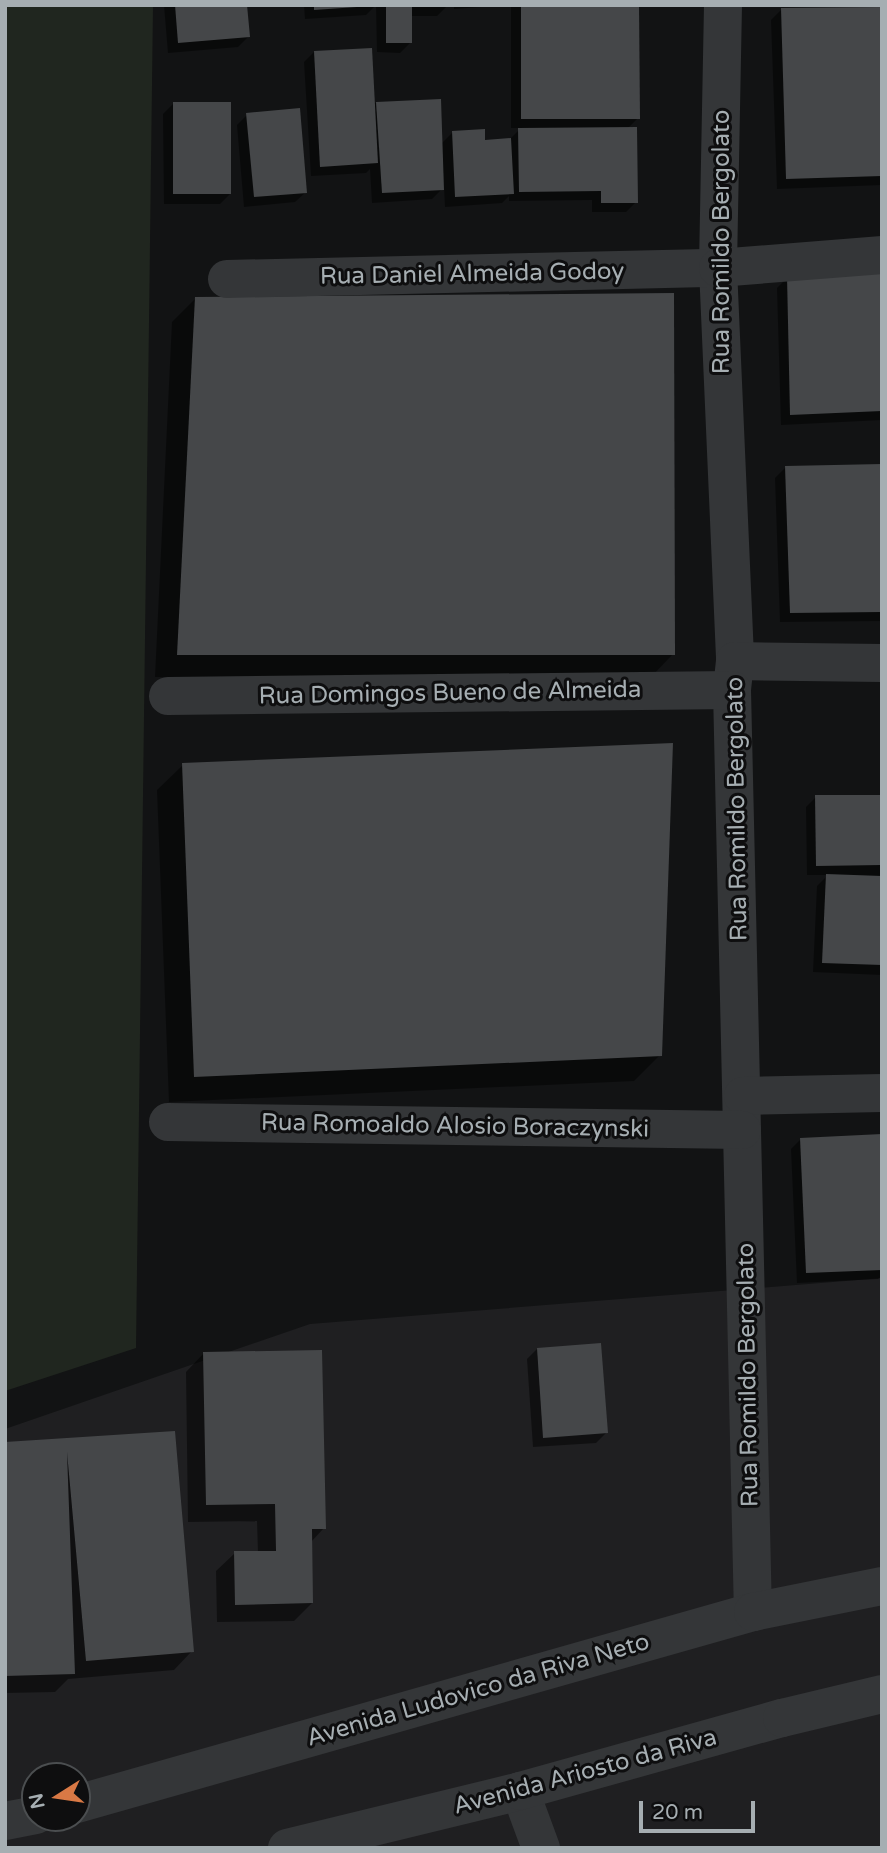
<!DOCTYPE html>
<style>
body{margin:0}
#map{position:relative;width:887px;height:1853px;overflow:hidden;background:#121314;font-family:"Varela Round",sans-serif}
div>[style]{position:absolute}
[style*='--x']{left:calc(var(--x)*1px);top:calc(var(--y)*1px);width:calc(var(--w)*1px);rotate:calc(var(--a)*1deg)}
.built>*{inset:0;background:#1f1f21}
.green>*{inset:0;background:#20261f}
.shadow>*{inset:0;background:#0007}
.building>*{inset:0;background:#454749}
.minor>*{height:38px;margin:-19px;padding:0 19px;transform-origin:19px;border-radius:19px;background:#343638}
span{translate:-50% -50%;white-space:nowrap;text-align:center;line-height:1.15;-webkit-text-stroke:6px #0e0e0f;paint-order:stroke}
.street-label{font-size:24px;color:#a6aeb2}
.frame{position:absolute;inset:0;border:7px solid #a6aeb2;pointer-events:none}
.north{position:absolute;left:21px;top:1762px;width:70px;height:70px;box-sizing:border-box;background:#0e0e0f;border:2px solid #4b4e50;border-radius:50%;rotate:258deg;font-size:19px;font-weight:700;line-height:28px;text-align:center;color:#a6aeb2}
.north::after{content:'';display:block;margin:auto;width:24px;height:32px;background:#d97945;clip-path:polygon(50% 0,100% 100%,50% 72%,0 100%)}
.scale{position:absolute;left:639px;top:1801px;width:116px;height:32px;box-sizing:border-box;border:4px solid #a6aeb2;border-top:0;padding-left:9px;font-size:21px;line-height:24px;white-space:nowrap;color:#a6aeb2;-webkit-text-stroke:5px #0e0e0f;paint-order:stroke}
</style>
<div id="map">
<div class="built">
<i style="clip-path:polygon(evenodd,882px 1278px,882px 1848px,5px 1848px,5px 1429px,310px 1324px,882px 1278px,35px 1776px,77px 1776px,77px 1818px,35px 1818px,35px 1776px)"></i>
</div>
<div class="green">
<i style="clip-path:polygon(5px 5px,153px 5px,136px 1348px,5px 1391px)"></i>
</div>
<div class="shadow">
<i style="clip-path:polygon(164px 5px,245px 5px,248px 37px,238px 47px,168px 53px)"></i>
<i style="clip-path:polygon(304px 5px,376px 5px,366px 15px,305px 19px)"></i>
<i style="clip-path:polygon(376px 5px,447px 5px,447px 6px,437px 16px,410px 16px,410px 43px,400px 53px,377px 52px)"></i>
<i style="clip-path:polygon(454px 5px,507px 5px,454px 9px)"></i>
<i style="clip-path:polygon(511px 5px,637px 5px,638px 118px,627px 129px,636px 202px,626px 212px,592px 212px,592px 200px,509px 201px,509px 196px,502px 203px,445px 207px,444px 187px,432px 199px,372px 203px,370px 169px,366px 173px,311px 176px,304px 62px,314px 52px,373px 103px,439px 101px,441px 144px,452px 133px,484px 142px,509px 140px,521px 128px,511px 128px)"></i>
<i style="clip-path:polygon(882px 9px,882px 185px,777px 189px,771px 20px,781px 10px)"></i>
<i style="clip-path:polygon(173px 104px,230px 194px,220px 204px,164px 204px,163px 114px)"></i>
<i style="clip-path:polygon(247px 115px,306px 192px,295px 202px,244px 207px,237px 125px)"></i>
<i style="clip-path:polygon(882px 274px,882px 420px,781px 425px,777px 288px,787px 278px)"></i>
<i style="clip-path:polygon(195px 299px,673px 654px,651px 677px,155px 677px,172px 322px)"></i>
<i style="clip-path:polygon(882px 465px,882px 621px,780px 622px,775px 478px,785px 468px)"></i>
<i style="clip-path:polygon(183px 765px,660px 1055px,634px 1081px,169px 1102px,157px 790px)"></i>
<i style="clip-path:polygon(816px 797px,882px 797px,882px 874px,878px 878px,882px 878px,882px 975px,813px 972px,817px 886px,828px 875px,807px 875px,806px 807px)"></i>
<i style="clip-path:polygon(882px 1136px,882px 1276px,878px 1279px,797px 1283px,791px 1149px,801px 1139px)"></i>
<i style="clip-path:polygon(537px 1349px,606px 1433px,596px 1443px,533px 1447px,527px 1359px)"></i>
<i style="clip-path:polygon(204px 1353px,324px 1528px,311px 1542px,312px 1603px,294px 1621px,217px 1622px,216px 1571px,235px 1553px,258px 1553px,257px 1521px,188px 1522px,186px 1372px)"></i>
<i style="clip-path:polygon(173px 1433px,192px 1651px,174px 1670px,68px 1679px,55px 1692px,5px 1693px,5px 1444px)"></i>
</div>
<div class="building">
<i style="clip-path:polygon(175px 5px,247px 5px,250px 37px,178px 43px)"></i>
<i style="clip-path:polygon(314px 5px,357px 5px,357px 7px,314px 10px)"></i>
<i style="clip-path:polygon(386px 5px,412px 5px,412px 43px,386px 43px)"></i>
<i style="clip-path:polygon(521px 5px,639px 5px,640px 119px,521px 119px)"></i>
<i style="clip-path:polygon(882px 7px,882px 176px,786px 179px,781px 8px)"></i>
<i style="clip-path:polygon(372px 48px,378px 163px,320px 167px,314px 51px)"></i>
<i style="clip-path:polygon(441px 99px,444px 190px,382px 193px,376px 102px)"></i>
<i style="clip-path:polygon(173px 102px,231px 102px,231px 194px,173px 194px)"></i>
<i style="clip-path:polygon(300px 108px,307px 193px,254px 197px,246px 113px)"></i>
<i style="clip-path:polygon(637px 127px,638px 203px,601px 203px,601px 191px,519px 192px,518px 128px)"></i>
<i style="clip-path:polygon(485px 129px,485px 140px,511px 138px,514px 194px,455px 197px,452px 131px)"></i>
<i style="clip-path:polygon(882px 272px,882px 411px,790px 415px,787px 276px)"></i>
<i style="clip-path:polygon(674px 293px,675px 655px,177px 655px,195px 297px)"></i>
<i style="clip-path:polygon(882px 464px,882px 612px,790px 613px,785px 466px)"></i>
<i style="clip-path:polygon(673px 743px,662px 1056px,194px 1077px,182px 763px)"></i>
<i style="clip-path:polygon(815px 795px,882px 795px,882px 865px,816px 866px)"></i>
<i style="clip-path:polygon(826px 874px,882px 876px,882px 965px,822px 963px)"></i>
<i style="clip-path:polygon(882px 1134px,882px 1270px,806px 1273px,800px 1138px)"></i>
<i style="clip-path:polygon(601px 1343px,608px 1433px,543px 1438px,537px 1348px)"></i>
<i style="clip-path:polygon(322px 1350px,326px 1529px,312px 1529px,313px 1603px,235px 1605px,234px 1551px,276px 1551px,275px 1504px,206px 1505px,203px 1352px)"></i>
<i style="clip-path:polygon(175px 1431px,194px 1652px,86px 1661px,67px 1452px,75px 1674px,5px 1676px,5px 1442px)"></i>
</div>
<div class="minor">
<i style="--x:723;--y:5;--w:263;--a:91.1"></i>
<i style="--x:718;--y:268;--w:393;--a:87.5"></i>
<i style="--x:735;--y:661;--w:29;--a:96"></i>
<i style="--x:732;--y:690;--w:922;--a:88.7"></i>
<i style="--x:227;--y:279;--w:491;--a:-1.3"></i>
<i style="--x:718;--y:268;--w:165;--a:-4.5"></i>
<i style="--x:735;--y:661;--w:147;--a:0.8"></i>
<i style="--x:168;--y:696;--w:564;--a:-0.61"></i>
<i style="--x:743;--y:1096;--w:139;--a:-1.2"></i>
<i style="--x:168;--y:1122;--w:574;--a:0.8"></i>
<i style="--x:520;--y:1791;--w:61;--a:69.8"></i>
<i style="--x:77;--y:1804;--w:703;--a:-15.86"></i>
<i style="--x:753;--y:1612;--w:132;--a:-11.4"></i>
<i style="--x:5;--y:1821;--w:31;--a:-11"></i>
<i style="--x:287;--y:1848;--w:240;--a:-13.7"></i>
<i style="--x:520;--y:1791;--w:272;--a:-15.6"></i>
<i style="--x:782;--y:1718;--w:103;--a:-13.5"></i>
</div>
<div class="street-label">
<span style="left:722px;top:242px;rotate:-90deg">Rua Romildo Bergolato</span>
<span style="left:472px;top:274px;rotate:-1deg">Rua Daniel Almeida Godoy</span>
<span style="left:450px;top:693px;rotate:-1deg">Rua Domingos Bueno de Almeida</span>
<span style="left:737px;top:809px;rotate:-91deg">Rua Romildo Bergolato</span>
<span style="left:455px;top:1126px;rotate:1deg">Rua Romoaldo Alosio Boraczynski</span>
<span style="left:748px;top:1375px;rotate:-91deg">Rua Romildo Bergolato</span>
<span style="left:478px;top:1690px;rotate:-16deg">Avenida Ludovico da Riva Neto</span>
<span style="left:585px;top:1772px;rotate:-15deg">Avenida Ariosto da Riva</span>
</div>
<div class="frame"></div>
<div class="north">N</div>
<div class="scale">20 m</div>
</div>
